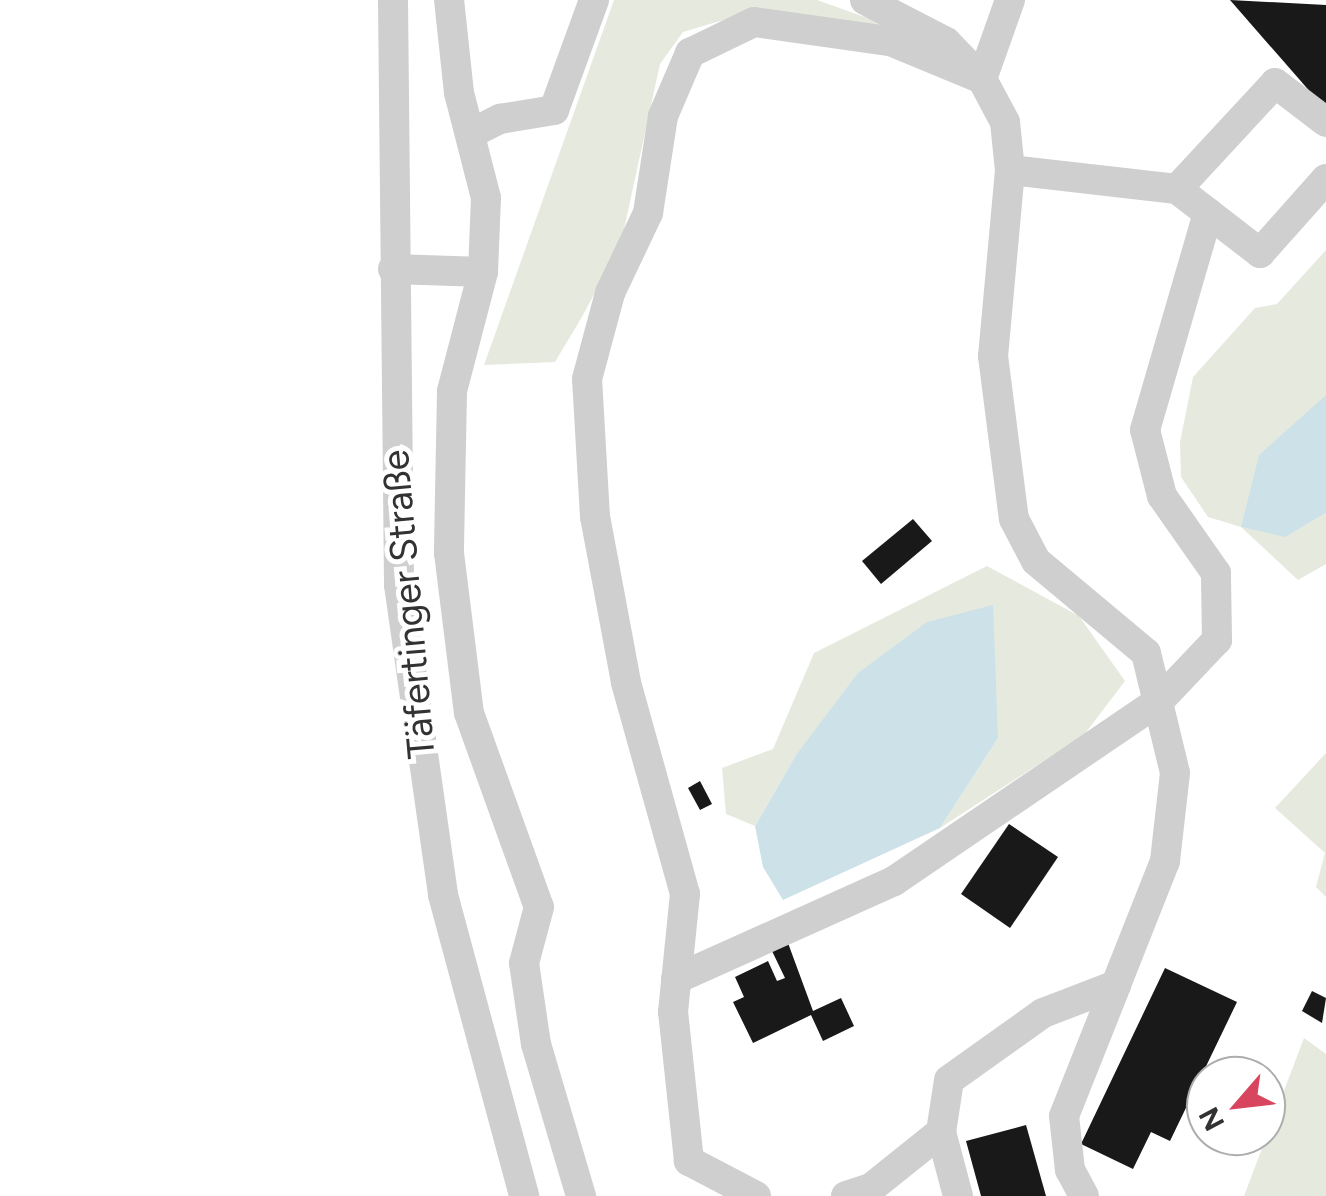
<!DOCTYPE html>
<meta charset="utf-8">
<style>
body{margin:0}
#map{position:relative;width:1326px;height:1196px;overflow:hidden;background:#fff;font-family:Figtree,sans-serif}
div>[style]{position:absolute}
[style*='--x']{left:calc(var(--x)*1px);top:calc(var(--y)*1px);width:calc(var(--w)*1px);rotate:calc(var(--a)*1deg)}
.green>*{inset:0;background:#e6eade}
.water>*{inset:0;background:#cde1e9}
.building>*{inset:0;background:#191919}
.minor>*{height:30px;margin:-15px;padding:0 15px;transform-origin:15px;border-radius:15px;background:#cfcfcf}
span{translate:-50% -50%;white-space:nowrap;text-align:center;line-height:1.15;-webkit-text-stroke:10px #fff;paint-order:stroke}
.street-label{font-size:38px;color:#323232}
.north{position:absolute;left:1186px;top:1056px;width:100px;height:100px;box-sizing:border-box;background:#fff;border:2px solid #adadad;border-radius:50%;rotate:242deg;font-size:28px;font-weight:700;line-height:40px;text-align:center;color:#323232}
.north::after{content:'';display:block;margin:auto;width:35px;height:45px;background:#d7465e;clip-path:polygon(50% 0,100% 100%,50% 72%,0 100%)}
</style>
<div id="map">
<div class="green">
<i style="clip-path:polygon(614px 0,817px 0,907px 32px,737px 16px,683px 32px,660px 64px,621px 243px,582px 317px,555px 362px,484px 365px)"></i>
<i style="clip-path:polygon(1326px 250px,1326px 395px,1242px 527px,1286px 536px,1326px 513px,1326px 564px,1298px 580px,1241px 527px,1208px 517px,1181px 477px,1180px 442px,1193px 377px,1255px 308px,1277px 304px)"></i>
<i style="clip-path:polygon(987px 566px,1079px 616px,1125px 681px,1084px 735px,940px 828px,998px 738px,796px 755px,755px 826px,726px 814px,722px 768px,773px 749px,814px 653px)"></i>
<i style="clip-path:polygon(1326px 753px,1326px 897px,1316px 887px,1325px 853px,1275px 808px)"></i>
<i style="clip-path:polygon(1304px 1038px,1326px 1054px,1326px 1196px,1244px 1196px)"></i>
</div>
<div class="water">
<i style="clip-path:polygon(1326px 395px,1326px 513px,1285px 537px,1241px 527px,1259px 455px)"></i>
<i style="clip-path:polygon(993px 605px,998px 738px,940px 828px,783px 900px,763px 867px,755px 826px,796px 755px,858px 673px,927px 622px)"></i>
</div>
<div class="building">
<i style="clip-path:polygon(1230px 0,1326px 5px,1326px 110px)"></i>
<i style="clip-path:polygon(913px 519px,932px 541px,881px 584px,862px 561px)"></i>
<i style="clip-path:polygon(700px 781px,712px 804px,700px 810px,688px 788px)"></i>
<i style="clip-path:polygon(1009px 824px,1058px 857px,1010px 928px,961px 894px)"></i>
<i style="clip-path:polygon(788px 943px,813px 1011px,841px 998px,854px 1026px,823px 1041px,811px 1015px,753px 1043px,733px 1002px,744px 997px,735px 977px,768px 961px,777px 981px,785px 978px,772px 951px)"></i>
<i style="clip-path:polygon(1165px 968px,1237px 1002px,1170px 1141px,1151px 1132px,1133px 1169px,1081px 1144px)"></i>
<i style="clip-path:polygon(1312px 991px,1326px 998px,1322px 1023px,1302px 1011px)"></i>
<i style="clip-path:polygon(1026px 1125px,1046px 1196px,981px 1196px,966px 1141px)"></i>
</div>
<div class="minor">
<i style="--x:393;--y:0;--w:585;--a:89.41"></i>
<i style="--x:399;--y:585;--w:313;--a:81.9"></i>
<i style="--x:443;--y:895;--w:312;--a:74.9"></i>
<i style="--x:865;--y:0;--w:91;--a:27.4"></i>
<i style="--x:946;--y:42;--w:52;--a:45.8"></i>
<i style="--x:982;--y:79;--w:49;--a:61.9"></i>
<i style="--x:1005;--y:122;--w:48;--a:84.1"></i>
<i style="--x:1010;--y:170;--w:187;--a:95.2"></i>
<i style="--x:993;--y:356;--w:164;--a:82.7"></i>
<i style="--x:1014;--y:519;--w:47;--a:62.4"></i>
<i style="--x:1036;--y:561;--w:143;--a:39.9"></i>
<i style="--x:1146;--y:653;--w:123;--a:76.4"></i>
<i style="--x:1175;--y:773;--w:89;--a:96.5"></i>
<i style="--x:1165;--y:861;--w:133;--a:111.6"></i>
<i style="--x:1116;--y:985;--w:78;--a:159"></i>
<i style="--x:1043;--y:1013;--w:115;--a:144.5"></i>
<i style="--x:949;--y:1080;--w:53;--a:98.7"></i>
<i style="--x:941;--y:1132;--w:66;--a:75.1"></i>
<i style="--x:470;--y:134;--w:34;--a:-27"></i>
<i style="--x:500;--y:119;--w:55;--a:-9.5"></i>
<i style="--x:554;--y:110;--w:117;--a:-70"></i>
<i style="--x:1010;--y:170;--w:168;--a:6.5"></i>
<i style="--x:1177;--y:189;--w:105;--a:37.6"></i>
<i style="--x:1260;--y:253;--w:99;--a:-48.3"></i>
<i style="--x:1177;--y:189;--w:144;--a:-47.2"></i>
<i style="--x:1275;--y:83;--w:64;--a:37.4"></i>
<i style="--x:393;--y:269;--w:90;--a:1.9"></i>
<i style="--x:483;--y:272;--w:74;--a:-87.7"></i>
<i style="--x:486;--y:198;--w:108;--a:-104.4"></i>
<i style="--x:459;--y:93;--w:94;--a:-96.1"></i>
<i style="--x:483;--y:272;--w:123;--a:104.6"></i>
<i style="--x:452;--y:391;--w:162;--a:91.1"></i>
<i style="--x:449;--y:553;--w:161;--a:82.9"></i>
<i style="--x:469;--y:713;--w:206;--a:70.2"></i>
<i style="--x:539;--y:907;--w:58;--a:105"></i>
<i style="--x:524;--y:963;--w:82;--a:81.6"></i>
<i style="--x:536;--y:1044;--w:159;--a:73.5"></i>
<i style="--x:676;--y:979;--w:239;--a:-24.2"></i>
<i style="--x:894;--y:881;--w:322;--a:-34.2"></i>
<i style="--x:1160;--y:700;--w:83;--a:-46.5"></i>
<i style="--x:1217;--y:640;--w:67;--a:-90.9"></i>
<i style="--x:1216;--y:573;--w:94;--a:-125"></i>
<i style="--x:1162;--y:496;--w:68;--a:-104.4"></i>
<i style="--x:1145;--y:430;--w:226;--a:-73.8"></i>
<i style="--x:756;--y:1196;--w:76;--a:-152.4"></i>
<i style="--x:689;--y:1161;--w:150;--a:-96.1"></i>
<i style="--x:673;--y:1012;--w:119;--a:-84.2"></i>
<i style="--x:685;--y:894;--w:220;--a:-105.6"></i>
<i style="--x:626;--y:682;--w:168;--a:-100.6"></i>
<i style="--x:595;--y:517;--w:138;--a:-93.3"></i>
<i style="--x:587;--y:379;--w:89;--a:-75"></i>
<i style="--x:610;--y:293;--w:89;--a:-64.6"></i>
<i style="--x:648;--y:213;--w:98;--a:-81.2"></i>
<i style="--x:663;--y:116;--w:69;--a:-66.8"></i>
<i style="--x:690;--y:53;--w:71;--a:-25.8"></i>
<i style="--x:754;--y:22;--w:137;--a:8"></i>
<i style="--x:890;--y:41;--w:100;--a:22.4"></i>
<i style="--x:982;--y:79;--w:84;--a:-70.5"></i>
<i style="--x:846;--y:1196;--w:26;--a:-18"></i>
<i style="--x:871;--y:1188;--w:90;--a:-38.7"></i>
<i style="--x:1084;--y:1196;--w:30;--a:-118"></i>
<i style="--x:1070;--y:1170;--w:54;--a:-96.3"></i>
<i style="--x:1064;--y:1116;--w:141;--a:-68.3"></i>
</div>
<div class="street-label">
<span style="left:409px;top:604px;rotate:-95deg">Täfertinger Straße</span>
</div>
<div class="north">N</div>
</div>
